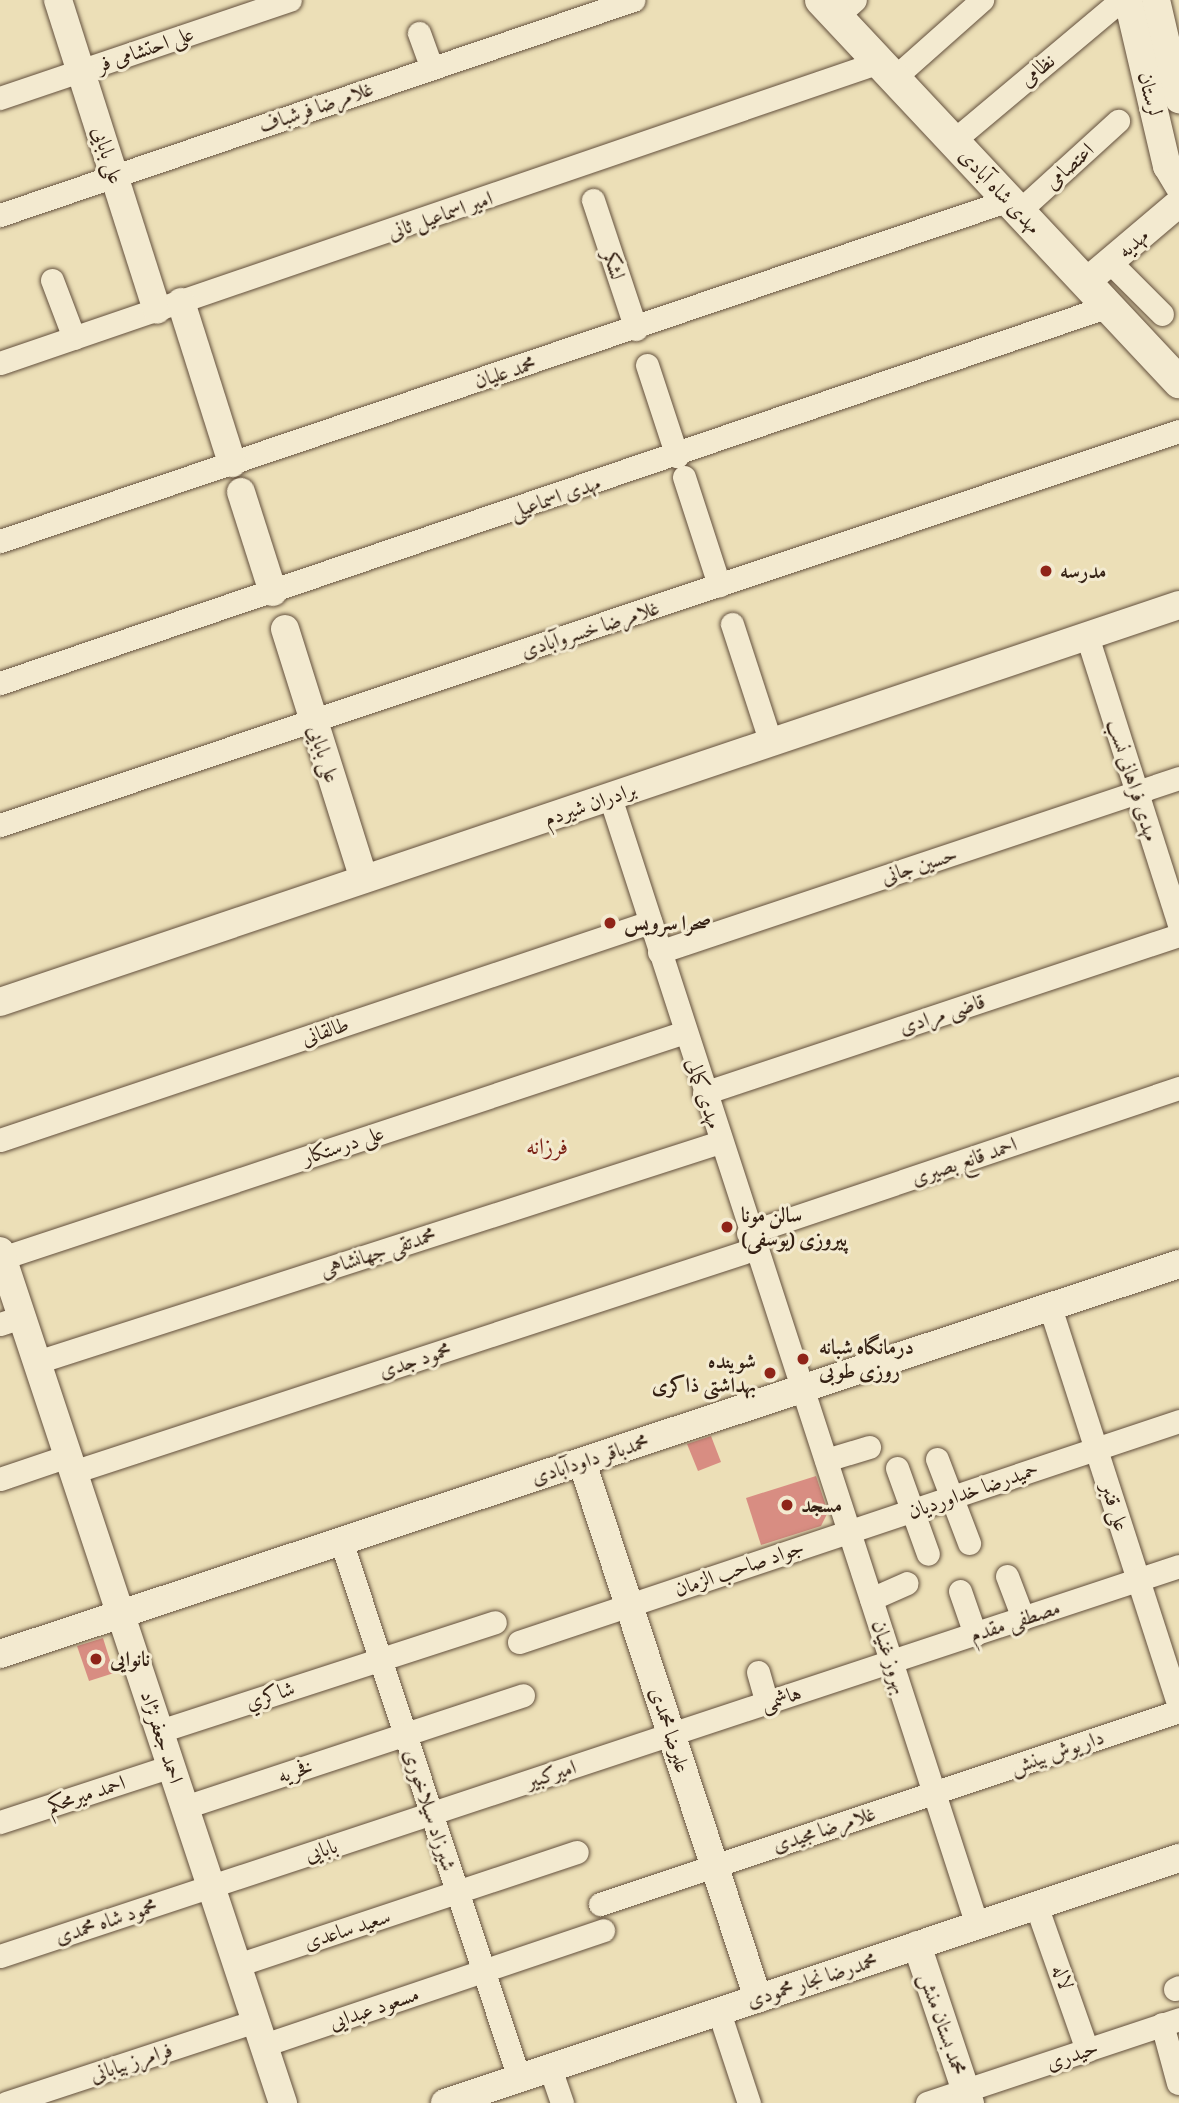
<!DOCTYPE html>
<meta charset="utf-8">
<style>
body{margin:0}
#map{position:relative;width:1179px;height:2103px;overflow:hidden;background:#ecdfb7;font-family:Alegreya,Amiri,serif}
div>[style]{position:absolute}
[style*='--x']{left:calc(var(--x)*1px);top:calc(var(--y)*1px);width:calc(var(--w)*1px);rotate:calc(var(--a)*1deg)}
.building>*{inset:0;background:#d88d82}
.roads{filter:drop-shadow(0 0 2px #63503d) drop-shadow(0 0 2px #63503d)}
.minor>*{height:23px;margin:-11.5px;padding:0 11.5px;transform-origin:11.5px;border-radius:11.5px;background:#f3ead0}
.tertiary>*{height:28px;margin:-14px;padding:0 14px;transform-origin:14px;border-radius:14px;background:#f3ead0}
.secondary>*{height:32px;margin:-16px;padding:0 16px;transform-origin:16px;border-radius:16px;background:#f3ead0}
.dots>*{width:19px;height:19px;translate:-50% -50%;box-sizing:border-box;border:4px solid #f3ead0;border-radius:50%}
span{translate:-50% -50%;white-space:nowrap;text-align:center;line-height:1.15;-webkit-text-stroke:6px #f3ead0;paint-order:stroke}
.street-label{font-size:21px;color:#352114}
.poi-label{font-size:21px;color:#352114;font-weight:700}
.left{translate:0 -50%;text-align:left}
.right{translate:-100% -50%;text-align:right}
.neighbourhood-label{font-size:23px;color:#7a1f14}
</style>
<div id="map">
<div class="building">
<i style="clip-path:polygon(711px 1436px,721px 1462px,698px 1471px,687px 1444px)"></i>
<i style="clip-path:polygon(816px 1476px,828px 1512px,821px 1526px,761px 1545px,746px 1498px)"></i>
<i style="clip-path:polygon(103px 1638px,114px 1673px,89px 1681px,77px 1646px)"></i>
</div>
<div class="roads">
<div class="minor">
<i style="--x:837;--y:16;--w:24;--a:-42"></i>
<i style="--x:419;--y:33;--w:37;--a:70"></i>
<i style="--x:894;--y:78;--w:118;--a:-41.6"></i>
<i style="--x:0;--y:98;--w:306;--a:-18.7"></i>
<i style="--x:953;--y:141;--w:219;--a:-40"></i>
<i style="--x:593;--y:200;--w:136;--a:71.6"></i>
<i style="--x:1019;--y:211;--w:134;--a:-42.3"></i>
<i style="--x:0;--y:215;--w:669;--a:-18.76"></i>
<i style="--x:1111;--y:263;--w:72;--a:45"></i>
<i style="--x:52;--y:280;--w:62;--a:69.2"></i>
<i style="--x:0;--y:363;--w:929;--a:-18.9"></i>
<i style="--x:647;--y:365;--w:96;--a:71.8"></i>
<i style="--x:684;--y:477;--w:114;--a:72"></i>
<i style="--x:0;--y:541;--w:1065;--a:-18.67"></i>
<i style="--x:732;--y:624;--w:125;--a:71.9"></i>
<i style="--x:1087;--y:636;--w:302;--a:72.3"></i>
<i style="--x:0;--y:683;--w:1171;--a:-18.78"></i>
<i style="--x:610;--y:797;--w:1186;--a:71.98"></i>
<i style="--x:0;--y:825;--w:1243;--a:-18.48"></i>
<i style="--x:659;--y:952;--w:548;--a:-18.5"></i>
<i style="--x:704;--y:1093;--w:501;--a:-18.4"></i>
<i style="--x:0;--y:1140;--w:686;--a:-18.54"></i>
<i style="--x:748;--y:1233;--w:455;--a:-18.6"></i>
<i style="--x:2;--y:1258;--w:719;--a:-18.31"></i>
<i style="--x:1050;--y:1307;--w:420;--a:72.1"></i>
<i style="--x:0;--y:1324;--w:23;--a:-18"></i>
<i style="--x:37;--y:1362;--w:718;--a:-17.85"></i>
<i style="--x:937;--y:1459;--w:90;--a:69.1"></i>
<i style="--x:826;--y:1460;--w:45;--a:-16.8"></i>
<i style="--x:897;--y:1468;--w:91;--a:70.2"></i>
<i style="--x:73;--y:1472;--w:720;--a:-18.13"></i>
<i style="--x:0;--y:1479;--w:72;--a:-18.7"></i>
<i style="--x:341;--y:1541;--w:566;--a:71.66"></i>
<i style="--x:1007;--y:1576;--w:45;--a:69.1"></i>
<i style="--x:960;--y:1591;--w:46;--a:70.8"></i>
<i style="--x:871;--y:1599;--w:39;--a:-24"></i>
<i style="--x:519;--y:1642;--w:696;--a:-18.51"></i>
<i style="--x:758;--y:1672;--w:32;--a:74"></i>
<i style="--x:160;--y:1731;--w:352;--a:-18"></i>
<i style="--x:185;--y:1807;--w:356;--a:-18.3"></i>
<i style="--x:0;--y:1822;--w:180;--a:-18.1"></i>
<i style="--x:600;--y:1904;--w:610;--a:-18.43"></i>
<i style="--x:1036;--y:1905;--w:154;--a:70.6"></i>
<i style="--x:0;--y:1956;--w:1242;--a:-18.3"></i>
<i style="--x:237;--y:1965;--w:358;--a:-18.4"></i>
<i style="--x:1175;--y:1989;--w:4;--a:-27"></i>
<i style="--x:719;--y:2012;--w:96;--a:71.8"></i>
<i style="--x:1162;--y:2024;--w:61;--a:74.8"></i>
<i style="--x:264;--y:2045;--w:358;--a:-18.7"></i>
<i style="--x:550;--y:2068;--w:37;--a:71"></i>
<i style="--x:6;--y:2103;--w:263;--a:-18.2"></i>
<i style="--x:927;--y:2103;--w:266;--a:-18.4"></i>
</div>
<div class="tertiary">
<i style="--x:58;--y:0;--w:325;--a:72.3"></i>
<i style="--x:1128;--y:0;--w:171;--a:76.8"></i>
<i style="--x:1167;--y:166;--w:23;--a:59"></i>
<i style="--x:1156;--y:0;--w:102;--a:76.9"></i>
<i style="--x:1086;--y:282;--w:122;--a:-40.3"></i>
<i style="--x:181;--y:302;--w:169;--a:72.4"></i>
<i style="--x:241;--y:492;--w:105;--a:72.3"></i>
<i style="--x:285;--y:629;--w:262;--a:72.5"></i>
<i style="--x:0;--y:1002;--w:1244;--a:-18.61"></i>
<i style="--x:0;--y:1251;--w:898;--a:71.63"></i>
<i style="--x:582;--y:1462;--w:565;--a:71.85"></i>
<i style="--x:0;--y:1654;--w:1242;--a:-18.3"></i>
<i style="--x:917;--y:1945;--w:167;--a:71.5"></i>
<i style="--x:445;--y:2103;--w:774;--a:-18.46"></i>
</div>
<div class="secondary">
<i style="--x:821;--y:0;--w:524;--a:46.86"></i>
</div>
</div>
<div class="dots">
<i style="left:1046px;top:571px;background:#8f2418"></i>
<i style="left:610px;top:923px;background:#8f2418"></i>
<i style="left:727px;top:1227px;background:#8f2418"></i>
<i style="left:803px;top:1359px;background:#8f2418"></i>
<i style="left:770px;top:1373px;background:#8f2418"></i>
<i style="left:787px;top:1505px;background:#8f2418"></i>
<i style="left:96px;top:1659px;background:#8f2418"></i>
</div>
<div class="street-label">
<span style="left:145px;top:49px;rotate:-19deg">علی احتشامی فر</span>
<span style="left:1037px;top:70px;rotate:-40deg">نظامی</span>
<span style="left:1150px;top:94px;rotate:77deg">لرستان</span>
<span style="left:316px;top:107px;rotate:-19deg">غلامرضا فرشباف</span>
<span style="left:108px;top:155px;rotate:72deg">علی بابایی</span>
<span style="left:1069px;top:166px;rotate:-42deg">اعتصامی</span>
<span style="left:1000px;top:191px;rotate:47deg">مهدی شاه آبادی</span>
<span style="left:440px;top:215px;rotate:-19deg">امیر اسماعیل ثانی</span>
<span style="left:1133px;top:243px;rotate:-41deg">مهدیه</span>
<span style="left:614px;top:265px;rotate:72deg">لشكر</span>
<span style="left:505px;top:372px;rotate:-18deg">محمد علیان</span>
<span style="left:555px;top:497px;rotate:-19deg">مهدی اسماعیلی</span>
<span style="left:590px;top:629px;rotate:-18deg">غلامرضا خسروآبادی</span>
<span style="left:324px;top:754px;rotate:72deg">علی بابایی</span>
<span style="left:1133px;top:780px;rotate:72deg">مهدی فراهانی نسب</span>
<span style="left:590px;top:804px;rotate:-19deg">برادران شیردم</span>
<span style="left:919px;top:865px;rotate:-18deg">حسین جانی</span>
<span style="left:942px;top:1014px;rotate:-18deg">قاضی مرادی</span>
<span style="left:325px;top:1031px;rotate:-19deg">طالقانی</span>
<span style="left:704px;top:1093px;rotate:72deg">مهدی کمالی</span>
<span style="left:343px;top:1145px;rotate:-18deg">علی درستکار</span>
<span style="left:964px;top:1161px;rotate:-19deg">احمد قانع بصیری</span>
<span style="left:378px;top:1252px;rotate:-18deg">محمدتقی جهانشاهی</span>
<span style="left:415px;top:1360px;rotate:-18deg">محمود جدی</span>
<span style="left:590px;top:1459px;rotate:-18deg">محمدباقر داودآبادی</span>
<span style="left:973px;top:1490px;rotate:-19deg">حمیدرضا خداوردیان</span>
<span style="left:1115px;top:1507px;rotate:72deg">علی قنبر</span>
<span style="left:739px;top:1568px;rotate:-19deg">جواد صاحب الزمان</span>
<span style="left:1015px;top:1621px;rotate:-18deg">مصطفی مقدم</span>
<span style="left:890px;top:1657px;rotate:72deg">بهروز غنیان</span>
<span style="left:270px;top:1695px;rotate:-18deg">شاكري</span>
<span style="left:781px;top:1698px;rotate:-18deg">هاشمی</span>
<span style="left:670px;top:1730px;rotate:72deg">علیرضا محمدی</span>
<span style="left:162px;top:1737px;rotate:72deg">احمد جعفرنژاد</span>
<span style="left:1057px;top:1752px;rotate:-19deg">داریوش بینش</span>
<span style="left:295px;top:1771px;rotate:-18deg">فخریه</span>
<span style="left:551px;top:1774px;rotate:-18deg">امیرکبیر</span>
<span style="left:86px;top:1794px;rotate:-18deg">احمد میرمحکم</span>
<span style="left:430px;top:1810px;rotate:72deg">شیرزاد سیلاخوری</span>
<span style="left:824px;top:1829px;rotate:-18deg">غلامرضا مجیدی</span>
<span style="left:321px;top:1850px;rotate:-18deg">بابایی</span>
<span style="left:106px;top:1921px;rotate:-18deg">محمود شاه محمدی</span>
<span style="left:347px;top:1929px;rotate:-18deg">سعید ساعدی</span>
<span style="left:1063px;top:1977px;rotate:70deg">لاله</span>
<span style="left:812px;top:1980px;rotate:-18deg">محمدرضا نجار محمودی</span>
<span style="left:374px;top:2008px;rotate:-19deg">مسعود عبدایی</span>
<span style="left:943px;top:2024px;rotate:71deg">محمد بستان منش</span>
<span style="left:1072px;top:2055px;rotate:-19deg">حیدری</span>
<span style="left:131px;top:2062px;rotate:-18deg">فرامرز بیابانی</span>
</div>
<div class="poi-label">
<span class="left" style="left:1060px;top:571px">مدرسه</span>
<span class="left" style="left:624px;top:923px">صحرا سرویس</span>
<span class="left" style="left:741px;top:1227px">سالن مونا<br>پیروزی (یوسفی)</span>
<span class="left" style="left:819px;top:1359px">درمانگاه شبانه<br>روزی طوبی</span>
<span class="right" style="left:756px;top:1373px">شوینده<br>بهداشتی ذاکری</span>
<span class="left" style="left:801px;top:1505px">مسجد</span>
<span class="left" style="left:110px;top:1659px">نانوایی</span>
</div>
<div class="neighbourhood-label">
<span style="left:547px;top:1147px">فرزانه</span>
</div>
</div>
